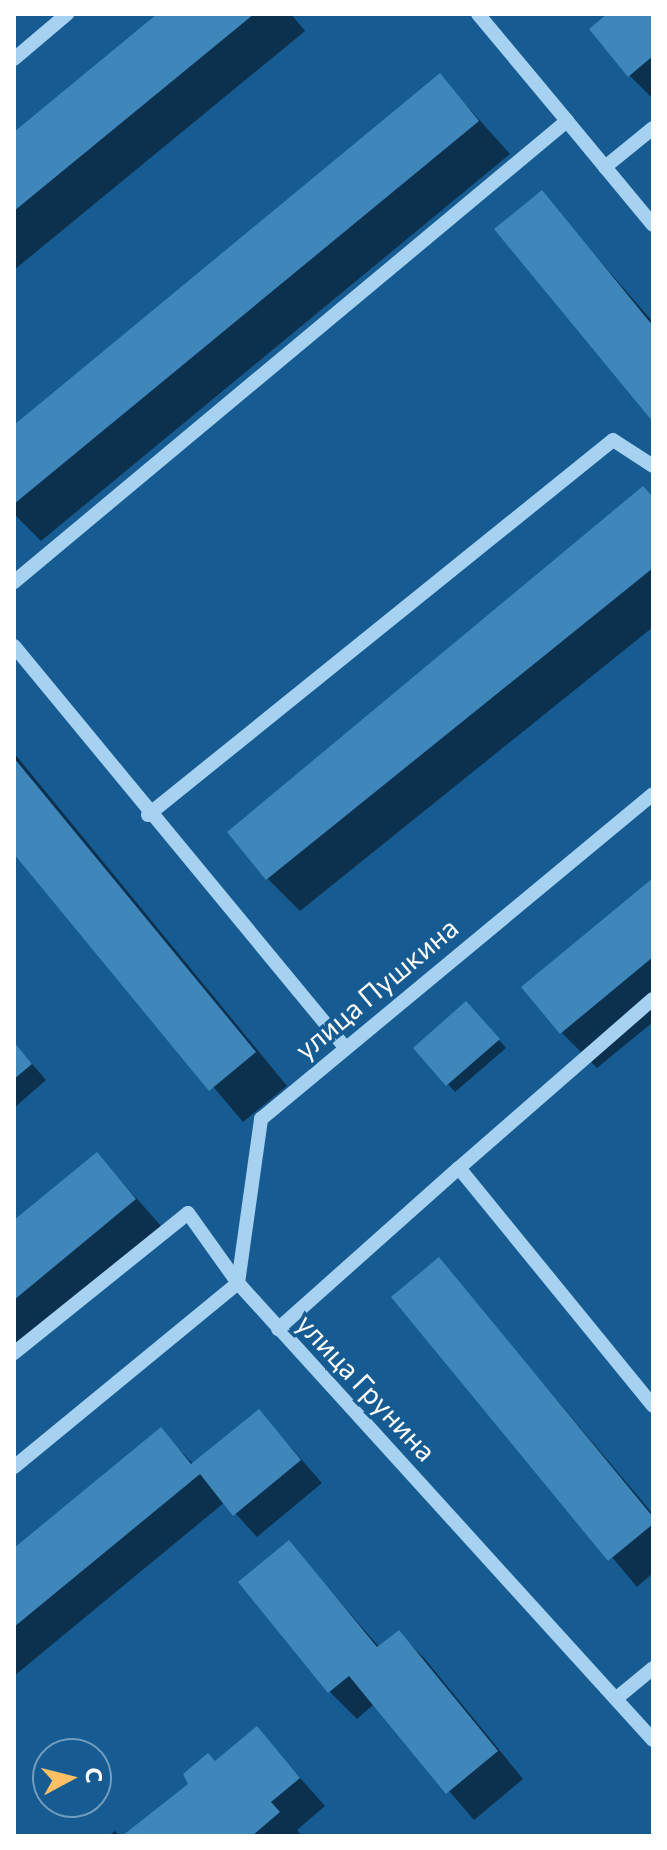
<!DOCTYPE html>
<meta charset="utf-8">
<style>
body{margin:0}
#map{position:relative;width:667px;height:1850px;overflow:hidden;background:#165c93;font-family:Commissioner,sans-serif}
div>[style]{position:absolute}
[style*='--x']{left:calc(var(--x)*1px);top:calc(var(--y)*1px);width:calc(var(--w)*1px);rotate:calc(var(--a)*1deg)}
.shadow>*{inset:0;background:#0007}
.building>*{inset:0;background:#3f86bb}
.minor>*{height:14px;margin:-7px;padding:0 7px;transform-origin:7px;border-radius:7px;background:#a6d1f1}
span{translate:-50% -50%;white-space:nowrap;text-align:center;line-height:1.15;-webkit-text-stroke:7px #165c93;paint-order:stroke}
.street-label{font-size:28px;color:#fff}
.frame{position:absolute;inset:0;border:16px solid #fff;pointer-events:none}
.north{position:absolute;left:32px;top:1738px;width:80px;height:80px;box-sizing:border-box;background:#165c93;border:2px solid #739dbe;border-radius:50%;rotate:83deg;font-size:22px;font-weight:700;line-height:32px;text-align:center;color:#fff}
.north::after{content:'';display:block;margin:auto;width:28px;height:36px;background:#ffc065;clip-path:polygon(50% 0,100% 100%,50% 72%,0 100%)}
</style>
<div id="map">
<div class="shadow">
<i style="clip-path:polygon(160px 14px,291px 14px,305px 31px,14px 270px,14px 135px)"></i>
<i style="clip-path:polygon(611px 14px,653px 14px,653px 99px,629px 75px)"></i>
<i style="clip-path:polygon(440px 76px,510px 154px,41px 541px,14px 514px,14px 427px)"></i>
<i style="clip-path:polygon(541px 193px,653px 322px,653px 419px)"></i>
<i style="clip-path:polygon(653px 499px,653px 627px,300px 911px,267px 878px)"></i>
<i style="clip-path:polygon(14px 753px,287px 1086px,243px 1122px,14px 851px)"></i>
<i style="clip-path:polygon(653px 881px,653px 1022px,597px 1068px,562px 1033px)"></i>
<i style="clip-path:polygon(474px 1011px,506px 1048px,455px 1092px,448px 1084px)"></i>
<i style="clip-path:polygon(14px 1043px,46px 1080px,14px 1108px)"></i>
<i style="clip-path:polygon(97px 1154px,162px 1227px,14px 1349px,14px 1223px)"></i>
<i style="clip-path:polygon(439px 1260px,653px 1514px,653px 1573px,637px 1587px,394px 1297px)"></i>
<i style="clip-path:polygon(259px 1411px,322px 1483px,257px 1537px,225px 1502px,14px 1676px,14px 1551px,161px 1430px,194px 1465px)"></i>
<i style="clip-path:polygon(289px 1543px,380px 1648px,398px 1632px,425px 1659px,523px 1779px,474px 1820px,374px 1704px,357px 1719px,330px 1692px,240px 1583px)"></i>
<i style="clip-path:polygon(257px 1729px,325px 1806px,297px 1830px,302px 1836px,126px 1836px)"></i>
<i style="clip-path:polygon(115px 1831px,120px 1836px,108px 1836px)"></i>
</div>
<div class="building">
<i style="clip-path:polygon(157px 14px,254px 14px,14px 211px,14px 132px)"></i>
<i style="clip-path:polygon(607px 14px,653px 14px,653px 56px,628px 77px,589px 29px)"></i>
<i style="clip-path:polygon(440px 73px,479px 121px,14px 504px,14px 425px)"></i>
<i style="clip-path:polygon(542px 190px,653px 326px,653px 422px,494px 229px)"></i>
<i style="clip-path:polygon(643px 486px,653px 497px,653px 568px,266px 880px,227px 832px)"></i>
<i style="clip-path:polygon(14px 758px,256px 1052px,209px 1091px,14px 854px)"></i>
<i style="clip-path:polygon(653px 878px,653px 957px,560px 1034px,521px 987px)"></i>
<i style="clip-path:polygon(466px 1001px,500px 1039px,446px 1086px,413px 1048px)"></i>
<i style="clip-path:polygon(14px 1042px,32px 1064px,14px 1079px)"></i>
<i style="clip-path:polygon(97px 1152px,136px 1199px,14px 1300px,14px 1220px)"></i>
<i style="clip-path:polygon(439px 1257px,653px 1517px,653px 1524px,608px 1561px,391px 1297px)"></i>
<i style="clip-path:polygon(259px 1409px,301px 1460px,233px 1516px,200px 1474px,14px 1627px,14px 1548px,161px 1427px,191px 1464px)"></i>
<i style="clip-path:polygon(289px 1540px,377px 1647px,399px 1630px,498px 1751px,446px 1794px,349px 1676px,328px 1693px,238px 1582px)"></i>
<i style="clip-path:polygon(257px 1726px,300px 1778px,271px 1802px,280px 1812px,252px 1836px,122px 1836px,188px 1784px,183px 1774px,208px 1753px,215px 1761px)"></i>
</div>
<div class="minor">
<i style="--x:478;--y:14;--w:139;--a:50.2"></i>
<i style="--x:14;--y:59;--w:70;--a:-40.3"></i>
<i style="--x:653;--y:128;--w:62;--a:140.9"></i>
<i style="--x:605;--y:167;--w:75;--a:50.4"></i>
<i style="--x:14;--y:582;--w:720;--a:-39.82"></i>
<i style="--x:567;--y:121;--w:60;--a:50.4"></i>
<i style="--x:14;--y:646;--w:519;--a:50.48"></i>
<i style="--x:148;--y:815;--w:597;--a:-38.88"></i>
<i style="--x:613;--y:440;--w:48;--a:33"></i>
<i style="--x:459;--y:1168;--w:257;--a:-41.1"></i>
<i style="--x:238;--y:1283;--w:166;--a:-82"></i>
<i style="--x:261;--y:1119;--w:509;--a:-39.66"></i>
<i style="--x:278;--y:1329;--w:242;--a:-41.7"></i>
<i style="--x:459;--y:1168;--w:307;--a:50.8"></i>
<i style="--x:14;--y:1353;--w:223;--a:-38.8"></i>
<i style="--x:188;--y:1213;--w:86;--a:54.5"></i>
<i style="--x:14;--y:1467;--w:290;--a:-39.4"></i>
<i style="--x:238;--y:1283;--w:617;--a:47.76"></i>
<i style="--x:618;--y:1697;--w:45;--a:-39.6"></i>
</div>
<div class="street-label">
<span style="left:376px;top:988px;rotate:-40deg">улица Пушкина</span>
<span style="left:367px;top:1387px;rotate:47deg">улица Грунина</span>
</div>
<div class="frame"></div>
<div class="north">С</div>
</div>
